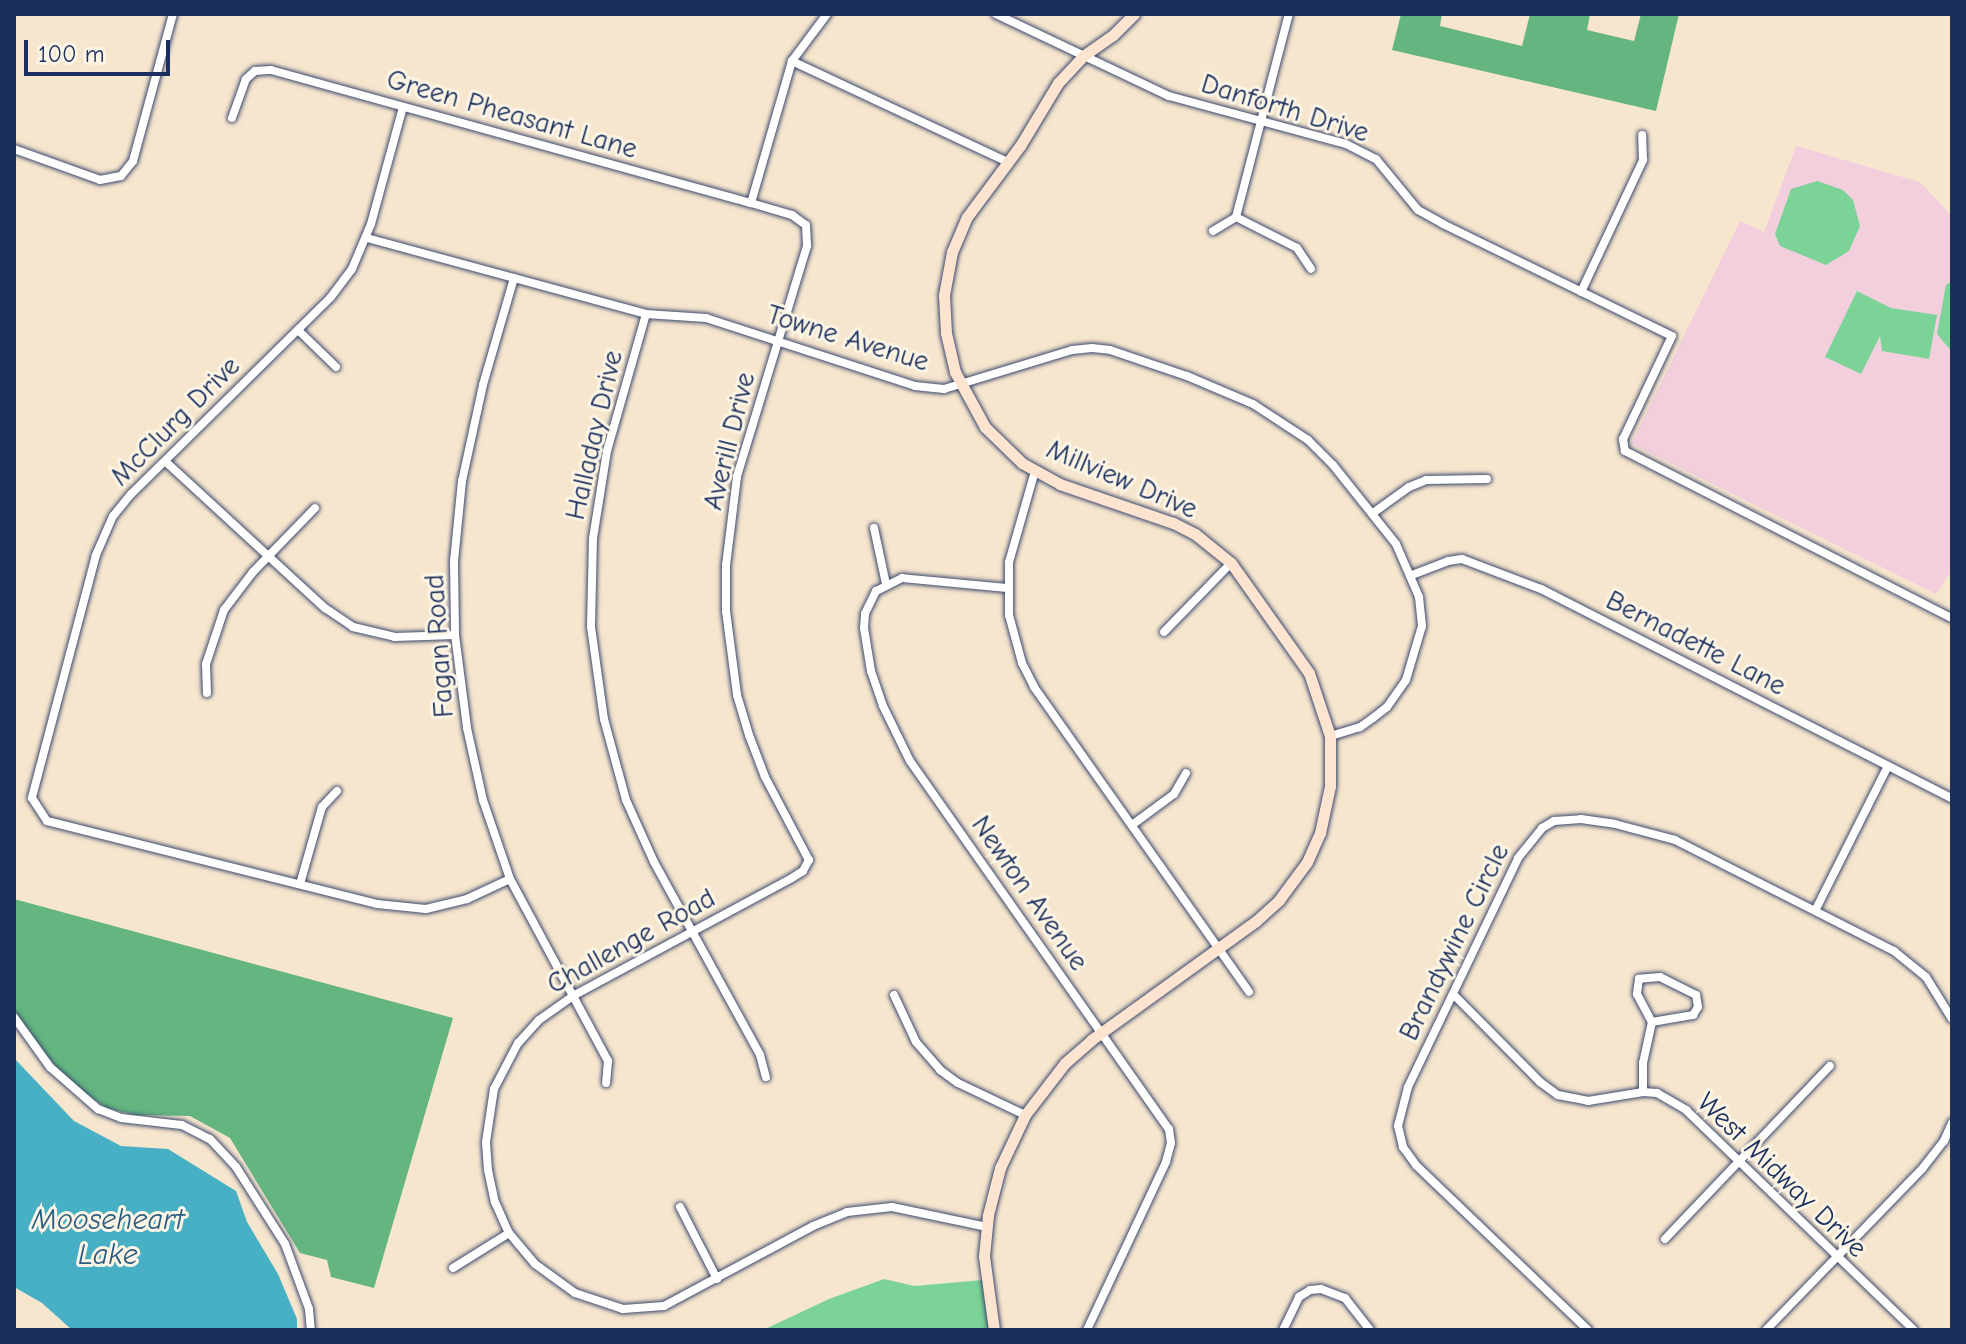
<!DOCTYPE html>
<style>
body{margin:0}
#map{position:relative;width:1966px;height:1344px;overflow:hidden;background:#f7e6ce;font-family:"Comic Neue",sans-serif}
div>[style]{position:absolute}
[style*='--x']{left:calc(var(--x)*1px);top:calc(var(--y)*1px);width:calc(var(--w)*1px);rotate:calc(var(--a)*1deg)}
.built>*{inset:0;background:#f3cfde}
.green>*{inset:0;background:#7bd398}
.forest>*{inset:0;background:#64b580}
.water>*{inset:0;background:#47b0c5}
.roads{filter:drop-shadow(0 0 2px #3c4a6f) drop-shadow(0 0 2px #3c4a6f)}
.street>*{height:8px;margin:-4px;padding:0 4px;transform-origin:4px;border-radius:4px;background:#fff}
.secondary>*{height:11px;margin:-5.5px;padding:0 5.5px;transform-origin:5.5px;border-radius:5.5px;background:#fde4d1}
span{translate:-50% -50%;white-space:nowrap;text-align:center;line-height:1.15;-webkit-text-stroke:6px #fcf5e5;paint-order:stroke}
.street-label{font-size:28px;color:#1b2f5e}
.water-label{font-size:30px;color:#2a5c82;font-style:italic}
.frame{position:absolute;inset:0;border:16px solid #1b2f5e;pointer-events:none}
.scale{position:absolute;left:24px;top:40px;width:146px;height:36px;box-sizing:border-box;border:4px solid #1b2f5e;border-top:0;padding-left:10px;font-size:24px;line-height:28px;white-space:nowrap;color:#1b2f5e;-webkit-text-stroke:6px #fcf5e5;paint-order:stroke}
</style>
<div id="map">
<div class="built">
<i style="clip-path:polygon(1796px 146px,1920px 182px,1952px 216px,1952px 570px,1936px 594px,1631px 444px,1740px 221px,1764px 232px)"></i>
</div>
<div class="green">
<i style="clip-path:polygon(1817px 181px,1843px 190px,1853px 200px,1860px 226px,1849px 251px,1826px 265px,1780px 246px,1775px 234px,1791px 189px)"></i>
<i style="clip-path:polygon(1952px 281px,1952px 352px,1937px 334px,1946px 285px)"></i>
<i style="clip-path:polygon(1857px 291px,1891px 308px,1937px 315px,1929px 359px,1882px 351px,1880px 336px,1861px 374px,1825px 357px)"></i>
<i style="clip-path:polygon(884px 1279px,914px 1286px,983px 1280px,990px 1330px,763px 1330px,829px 1299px)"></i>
</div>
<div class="forest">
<i style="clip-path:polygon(1401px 14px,1442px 14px,1440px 26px,1522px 46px,1530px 14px,1590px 14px,1587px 30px,1634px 41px,1641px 14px,1679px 14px,1656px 111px,1392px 50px)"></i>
<i style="clip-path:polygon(14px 899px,453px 1018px,374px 1288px,331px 1277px,327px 1260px,300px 1253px,230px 1138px,190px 1116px,135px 1115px,107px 1108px,75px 1086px,46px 1056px,14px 1012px)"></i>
</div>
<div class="water">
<i style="clip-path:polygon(14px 1058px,74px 1121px,121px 1146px,168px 1149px,236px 1191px,247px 1222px,278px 1274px,297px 1319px,297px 1330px,72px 1330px,42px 1303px,14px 1287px)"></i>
</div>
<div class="roads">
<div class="street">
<i style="--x:996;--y:14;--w:191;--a:25.4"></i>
<i style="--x:1169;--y:96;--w:183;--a:15.2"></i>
<i style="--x:1346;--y:144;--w:34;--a:27"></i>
<i style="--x:1376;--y:159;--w:66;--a:50.5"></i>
<i style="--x:1418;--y:210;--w:29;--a:29"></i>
<i style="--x:1443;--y:224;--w:255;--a:26.1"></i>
<i style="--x:1672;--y:336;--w:114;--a:115.4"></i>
<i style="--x:1623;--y:439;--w:12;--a:81"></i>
<i style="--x:1625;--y:451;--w:367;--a:27.1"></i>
<i style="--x:792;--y:61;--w:235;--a:25.1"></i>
<i style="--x:403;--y:107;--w:121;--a:105.3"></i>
<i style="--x:371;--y:224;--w:49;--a:112.9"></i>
<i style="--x:352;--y:269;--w:36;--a:127"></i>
<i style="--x:330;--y:298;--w:279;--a:135.4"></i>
<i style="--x:131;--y:494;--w:28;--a:129"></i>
<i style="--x:113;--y:516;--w:43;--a:113.6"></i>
<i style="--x:96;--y:555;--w:251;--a:104.8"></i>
<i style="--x:32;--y:798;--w:27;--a:57"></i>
<i style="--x:47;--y:821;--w:340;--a:14.1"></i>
<i style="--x:377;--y:904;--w:49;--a:5.8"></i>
<i style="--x:426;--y:909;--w:42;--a:-13.7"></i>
<i style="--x:467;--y:899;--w:47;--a:-24.9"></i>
<i style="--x:232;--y:118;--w:41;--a:-70.3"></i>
<i style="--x:246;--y:79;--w:12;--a:-42"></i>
<i style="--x:255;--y:71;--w:16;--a:-4"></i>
<i style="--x:271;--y:70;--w:498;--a:15.5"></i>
<i style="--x:751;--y:203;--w:43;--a:16.3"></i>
<i style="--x:792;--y:215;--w:17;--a:36"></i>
<i style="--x:806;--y:225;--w:21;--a:87"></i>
<i style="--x:807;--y:246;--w:241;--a:106.9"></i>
<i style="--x:737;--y:477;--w:89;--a:97.1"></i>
<i style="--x:726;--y:565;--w:46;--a:90"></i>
<i style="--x:726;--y:611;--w:85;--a:82.5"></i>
<i style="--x:737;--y:695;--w:42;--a:73.3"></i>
<i style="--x:749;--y:735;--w:45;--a:69.1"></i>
<i style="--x:765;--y:777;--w:94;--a:62.1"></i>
<i style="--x:809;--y:860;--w:13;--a:119"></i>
<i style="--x:803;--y:871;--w:13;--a:148"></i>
<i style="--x:792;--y:878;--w:249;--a:151.7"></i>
<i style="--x:573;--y:996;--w:42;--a:144.8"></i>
<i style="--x:539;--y:1020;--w:31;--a:132"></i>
<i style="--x:518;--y:1043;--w:52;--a:117.6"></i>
<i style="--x:494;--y:1089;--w:54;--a:98.6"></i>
<i style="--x:486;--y:1142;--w:28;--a:86"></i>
<i style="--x:488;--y:1170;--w:33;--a:78"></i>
<i style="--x:495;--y:1202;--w:34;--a:66"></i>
<i style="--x:509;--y:1233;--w:40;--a:50"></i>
<i style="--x:535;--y:1264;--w:49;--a:35.9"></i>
<i style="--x:575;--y:1293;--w:51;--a:18.4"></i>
<i style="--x:623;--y:1309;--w:41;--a:-4.2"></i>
<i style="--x:664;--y:1306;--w:169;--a:-28.2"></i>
<i style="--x:813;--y:1226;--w:37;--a:-22"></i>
<i style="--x:847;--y:1212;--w:45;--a:-6.3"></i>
<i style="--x:892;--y:1207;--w:97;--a:11.9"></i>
<i style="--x:14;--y:149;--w:91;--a:19.8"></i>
<i style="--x:100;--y:180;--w:21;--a:-11"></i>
<i style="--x:121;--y:176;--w:19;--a:-51"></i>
<i style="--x:133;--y:161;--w:152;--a:-74.8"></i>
<i style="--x:751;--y:203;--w:148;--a:-73.9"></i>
<i style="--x:792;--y:61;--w:59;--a:-53.3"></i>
<i style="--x:1236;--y:217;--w:68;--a:26.9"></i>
<i style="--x:1297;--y:248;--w:25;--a:56"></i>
<i style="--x:1213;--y:231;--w:27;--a:-31"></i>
<i style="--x:1236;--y:217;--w:210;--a:-75.4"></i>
<i style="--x:367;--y:238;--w:289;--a:15.2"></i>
<i style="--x:646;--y:314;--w:60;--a:3.8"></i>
<i style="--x:706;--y:318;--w:220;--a:18"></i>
<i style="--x:915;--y:386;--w:29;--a:6"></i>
<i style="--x:944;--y:389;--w:134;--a:-16.9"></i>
<i style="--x:1072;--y:350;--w:20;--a:-6"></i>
<i style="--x:1092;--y:348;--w:18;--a:6"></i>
<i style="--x:1110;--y:350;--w:81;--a:18.7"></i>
<i style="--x:1187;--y:376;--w:72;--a:23"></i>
<i style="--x:1253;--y:404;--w:66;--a:33.2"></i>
<i style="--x:1308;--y:440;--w:35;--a:45"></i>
<i style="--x:1333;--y:465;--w:101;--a:51.4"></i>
<i style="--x:1396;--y:544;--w:58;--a:66.5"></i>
<i style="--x:1419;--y:597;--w:29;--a:84"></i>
<i style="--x:1422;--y:626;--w:56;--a:106.5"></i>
<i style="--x:1406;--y:680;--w:33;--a:125"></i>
<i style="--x:1387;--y:707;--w:18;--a:142"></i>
<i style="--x:1373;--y:718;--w:16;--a:145"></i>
<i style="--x:1360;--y:727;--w:31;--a:163"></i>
<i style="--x:514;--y:278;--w:111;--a:106.2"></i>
<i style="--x:483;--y:385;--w:98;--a:102.3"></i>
<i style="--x:462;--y:481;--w:80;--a:95.7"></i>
<i style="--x:454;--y:561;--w:74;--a:89.2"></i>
<i style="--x:455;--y:635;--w:94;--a:82.6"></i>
<i style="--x:467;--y:728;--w:74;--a:77.5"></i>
<i style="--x:483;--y:800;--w:83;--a:71.1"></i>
<i style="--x:510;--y:879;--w:207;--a:61.7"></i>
<i style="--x:608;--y:1061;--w:22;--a:95"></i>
<i style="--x:1581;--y:292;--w:146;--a:-64.8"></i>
<i style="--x:1643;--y:160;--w:25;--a:-92"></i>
<i style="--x:646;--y:314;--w:142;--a:105.9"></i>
<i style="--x:607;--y:451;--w:88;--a:99.1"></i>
<i style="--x:593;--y:538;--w:89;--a:91.3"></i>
<i style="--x:591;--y:627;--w:93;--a:82"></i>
<i style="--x:604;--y:719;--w:84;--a:74.8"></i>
<i style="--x:626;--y:800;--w:68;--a:65.7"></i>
<i style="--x:654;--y:862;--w:220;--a:61.2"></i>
<i style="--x:760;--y:1055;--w:23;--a:75"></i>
<i style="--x:298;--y:330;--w:53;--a:44.2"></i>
<i style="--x:166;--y:462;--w:216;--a:42.6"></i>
<i style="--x:325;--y:608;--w:34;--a:34"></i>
<i style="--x:353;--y:627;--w:43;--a:13.4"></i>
<i style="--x:395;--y:637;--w:60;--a:-1.9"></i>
<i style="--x:1035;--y:471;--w:95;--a:105.9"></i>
<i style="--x:1009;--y:562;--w:53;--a:90"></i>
<i style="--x:1009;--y:615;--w:50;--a:74.8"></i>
<i style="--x:1022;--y:663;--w:27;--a:63"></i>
<i style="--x:1034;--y:687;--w:373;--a:54.8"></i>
<i style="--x:1373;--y:513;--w:44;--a:-35.8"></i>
<i style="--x:1409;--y:487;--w:18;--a:-22"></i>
<i style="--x:1426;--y:480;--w:61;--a:-0.9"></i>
<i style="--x:874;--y:528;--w:57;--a:77.9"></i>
<i style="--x:1412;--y:575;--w:39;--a:-21"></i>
<i style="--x:1448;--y:561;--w:14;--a:-8"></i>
<i style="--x:1462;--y:559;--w:85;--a:20.8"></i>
<i style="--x:1541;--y:589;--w:461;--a:27"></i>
<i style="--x:1007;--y:588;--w:105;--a:-174.6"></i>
<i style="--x:902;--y:578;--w:29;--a:153"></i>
<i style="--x:876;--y:591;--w:25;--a:116"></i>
<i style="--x:865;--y:614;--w:14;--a:94"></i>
<i style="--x:864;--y:628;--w:44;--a:80.8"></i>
<i style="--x:871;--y:671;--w:37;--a:71"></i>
<i style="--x:883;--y:706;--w:61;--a:63.9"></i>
<i style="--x:910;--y:761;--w:450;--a:54.9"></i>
<i style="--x:1169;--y:1129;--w:14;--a:82"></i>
<i style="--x:1171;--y:1143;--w:20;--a:105"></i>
<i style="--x:1166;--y:1162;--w:186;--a:115.2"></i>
<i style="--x:1164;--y:632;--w:96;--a:-45.8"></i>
<i style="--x:207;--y:693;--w:29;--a:-92"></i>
<i style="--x:206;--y:664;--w:57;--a:-71.6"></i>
<i style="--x:224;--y:610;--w:48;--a:-52.7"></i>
<i style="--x:253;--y:572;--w:89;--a:-45.9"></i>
<i style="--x:1132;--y:825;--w:52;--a:-36.4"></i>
<i style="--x:1174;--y:794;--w:24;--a:-60"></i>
<i style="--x:300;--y:884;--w:80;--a:-74.1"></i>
<i style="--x:322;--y:807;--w:22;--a:-47"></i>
<i style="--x:1816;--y:909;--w:160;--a:-63.3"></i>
<i style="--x:1453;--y:994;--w:124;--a:45.3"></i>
<i style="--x:1540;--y:1082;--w:22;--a:36"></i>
<i style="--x:1558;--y:1095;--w:31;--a:11"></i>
<i style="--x:1588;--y:1101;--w:56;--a:-9.3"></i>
<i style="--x:1643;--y:1092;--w:14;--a:4"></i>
<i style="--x:1657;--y:1093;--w:34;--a:30"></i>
<i style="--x:1686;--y:1110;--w:317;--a:44"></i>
<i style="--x:894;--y:995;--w:52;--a:64.9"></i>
<i style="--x:916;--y:1042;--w:37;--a:49"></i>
<i style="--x:940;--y:1070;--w:22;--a:36"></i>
<i style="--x:958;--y:1083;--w:74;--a:25.5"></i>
<i style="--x:14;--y:1017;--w:62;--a:54.2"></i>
<i style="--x:50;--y:1067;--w:64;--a:41.2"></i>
<i style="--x:98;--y:1109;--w:25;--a:21"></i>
<i style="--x:121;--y:1118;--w:61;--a:6.5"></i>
<i style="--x:182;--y:1125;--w:31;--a:27"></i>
<i style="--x:210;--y:1139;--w:38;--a:47"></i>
<i style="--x:236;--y:1167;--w:91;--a:57.5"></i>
<i style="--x:285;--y:1244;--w:69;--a:69.7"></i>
<i style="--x:309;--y:1309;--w:21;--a:85"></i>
<i style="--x:1643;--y:1092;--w:29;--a:-90"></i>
<i style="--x:1643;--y:1063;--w:42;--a:-77.6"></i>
<i style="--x:1652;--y:1022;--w:42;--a:-9.7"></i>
<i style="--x:1693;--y:1015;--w:9;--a:-58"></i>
<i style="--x:1698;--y:1007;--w:12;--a:-99"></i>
<i style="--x:1696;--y:995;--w:40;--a:-153.4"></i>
<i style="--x:1660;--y:977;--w:21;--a:175"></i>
<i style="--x:1639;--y:979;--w:15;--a:98"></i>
<i style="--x:1637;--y:994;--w:32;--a:62"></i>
<i style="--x:680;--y:1207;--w:81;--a:62.8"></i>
<i style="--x:1665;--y:1239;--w:239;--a:-46.4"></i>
<i style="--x:453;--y:1268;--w:66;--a:-32"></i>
<i style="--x:1283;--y:1330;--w:37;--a:-64"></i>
<i style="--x:1299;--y:1297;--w:13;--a:-32"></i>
<i style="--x:1310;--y:1290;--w:11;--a:-5"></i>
<i style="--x:1321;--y:1289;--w:26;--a:21"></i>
<i style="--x:1345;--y:1298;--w:41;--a:52"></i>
<i style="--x:1588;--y:1330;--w:238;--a:-136.2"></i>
<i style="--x:1416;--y:1165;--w:22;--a:-126"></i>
<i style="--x:1403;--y:1147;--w:22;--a:-103"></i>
<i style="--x:1398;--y:1126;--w:40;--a:-75.6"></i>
<i style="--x:1408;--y:1087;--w:254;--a:-64.3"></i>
<i style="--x:1518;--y:858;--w:38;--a:-51"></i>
<i style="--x:1542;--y:828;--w:14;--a:-30"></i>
<i style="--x:1554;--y:821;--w:27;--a:-4"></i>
<i style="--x:1581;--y:819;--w:34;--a:8"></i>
<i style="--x:1615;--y:824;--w:62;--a:14.9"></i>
<i style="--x:1675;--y:840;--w:246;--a:26.9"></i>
<i style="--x:1894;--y:951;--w:41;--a:39.1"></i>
<i style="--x:1926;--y:977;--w:49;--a:58.2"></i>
<i style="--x:1766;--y:1330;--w:224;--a:-45.9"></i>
<i style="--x:1922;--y:1169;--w:36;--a:-52"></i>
<i style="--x:1944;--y:1141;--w:20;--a:-66"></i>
</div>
<div class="secondary">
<i style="--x:994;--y:1330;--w:75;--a:-97.7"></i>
<i style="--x:984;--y:1256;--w:41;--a:-84.4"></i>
<i style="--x:988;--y:1215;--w:49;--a:-75.7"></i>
<i style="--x:1000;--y:1168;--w:59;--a:-64.7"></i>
<i style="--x:1025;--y:1115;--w:66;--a:-52.4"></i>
<i style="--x:1065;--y:1063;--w:35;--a:-41"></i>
<i style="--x:1091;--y:1040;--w:203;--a:-35.8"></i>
<i style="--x:1256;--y:921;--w:31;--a:-42"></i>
<i style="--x:1279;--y:900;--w:47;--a:-53.6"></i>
<i style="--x:1307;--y:862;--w:32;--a:-66"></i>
<i style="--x:1320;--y:833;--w:48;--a:-78"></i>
<i style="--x:1330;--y:786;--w:50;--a:-90"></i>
<i style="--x:1330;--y:736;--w:66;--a:-108.4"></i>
<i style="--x:1309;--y:673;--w:135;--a:-125.3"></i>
<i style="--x:1231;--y:563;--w:46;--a:-141.1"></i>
<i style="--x:1195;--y:534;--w:25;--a:-153"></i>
<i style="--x:1173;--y:523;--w:120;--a:-161"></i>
<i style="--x:1060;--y:484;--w:43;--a:-151.1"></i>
<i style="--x:1022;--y:463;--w:52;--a:-135.8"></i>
<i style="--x:985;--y:427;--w:63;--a:-118.6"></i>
<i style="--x:955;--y:372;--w:40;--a:-103"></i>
<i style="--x:946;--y:333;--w:38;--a:-93"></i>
<i style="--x:944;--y:295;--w:44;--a:-79.5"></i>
<i style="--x:952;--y:252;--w:38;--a:-67"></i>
<i style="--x:967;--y:217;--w:89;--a:-53.3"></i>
<i style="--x:1020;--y:146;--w:74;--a:-58.9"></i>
<i style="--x:1058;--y:83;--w:37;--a:-47"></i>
<i style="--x:1083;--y:56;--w:37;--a:-35"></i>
<i style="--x:1113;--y:35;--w:30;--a:-45"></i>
</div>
</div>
<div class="street-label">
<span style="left:1285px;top:108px;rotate:17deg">Danforth Drive</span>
<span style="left:512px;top:114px;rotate:16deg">Green Pheasant Lane</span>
<span style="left:848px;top:338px;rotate:17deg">Towne Avenue</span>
<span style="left:175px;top:421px;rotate:-45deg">McClurg Drive</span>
<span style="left:594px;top:435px;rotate:-77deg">Halladay Drive</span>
<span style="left:729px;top:441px;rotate:-76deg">Averill Drive</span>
<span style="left:1122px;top:479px;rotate:23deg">Millview Drive</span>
<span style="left:1696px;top:643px;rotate:27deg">Bernadette Lane</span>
<span style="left:439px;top:646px;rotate:-94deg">Fagan Road</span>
<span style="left:1030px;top:893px;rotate:55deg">Newton Avenue</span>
<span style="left:631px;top:941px;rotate:-29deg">Challenge Road</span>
<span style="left:1454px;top:942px;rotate:-64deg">Brandywine Circle</span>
<span style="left:1782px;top:1175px;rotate:44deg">West Midway Drive</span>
</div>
<div class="water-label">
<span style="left:108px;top:1237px">Mooseheart<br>Lake</span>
</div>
<div class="frame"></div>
<div class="scale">100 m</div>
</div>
